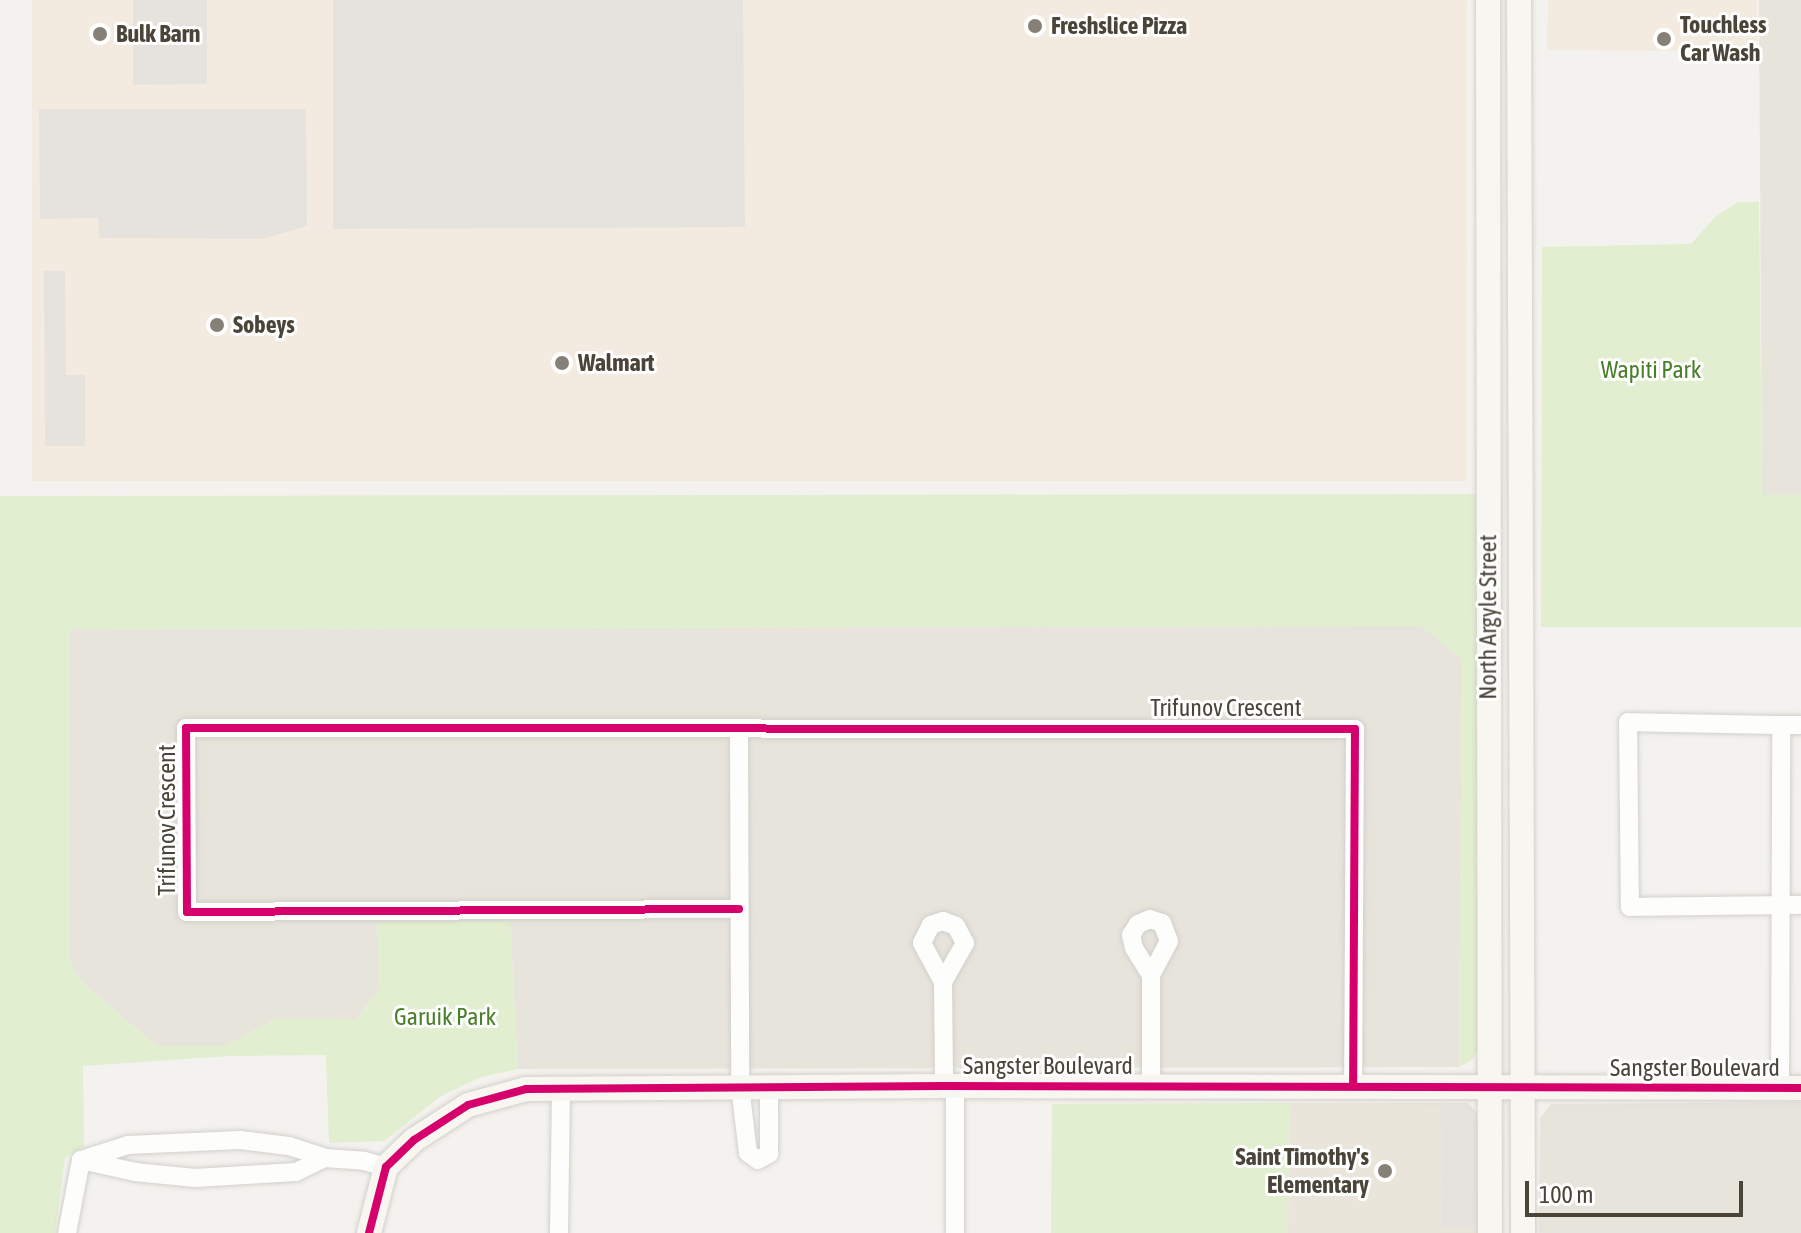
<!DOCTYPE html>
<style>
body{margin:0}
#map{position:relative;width:1801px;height:1233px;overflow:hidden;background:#f4f2ee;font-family:"Asap Condensed",sans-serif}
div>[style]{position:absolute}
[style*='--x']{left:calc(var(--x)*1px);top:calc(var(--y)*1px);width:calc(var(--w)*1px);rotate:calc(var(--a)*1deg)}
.residential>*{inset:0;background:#e7e4dc}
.commercial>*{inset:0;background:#f3ebdf}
.education>*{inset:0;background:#eae5da}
.green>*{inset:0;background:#e1eecf}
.parking>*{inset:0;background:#e6e3df}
.roads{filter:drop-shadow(0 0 2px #d2d0cb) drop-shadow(0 0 2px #d2d0cb)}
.street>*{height:18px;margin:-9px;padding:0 9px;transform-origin:9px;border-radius:9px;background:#fdfdfc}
.secondary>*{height:24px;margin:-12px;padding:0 12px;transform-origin:12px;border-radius:12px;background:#f7f6f1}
.cycleway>*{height:8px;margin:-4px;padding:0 4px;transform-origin:4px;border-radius:4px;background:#d6006c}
.dots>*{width:22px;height:22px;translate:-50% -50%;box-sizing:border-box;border:4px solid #fff;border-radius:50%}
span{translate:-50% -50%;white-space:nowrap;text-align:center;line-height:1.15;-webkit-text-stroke:6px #fff;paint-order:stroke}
.poi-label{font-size:24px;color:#4b4439;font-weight:700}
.left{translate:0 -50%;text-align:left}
.right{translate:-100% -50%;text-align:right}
.park-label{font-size:24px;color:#4a7f2a}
.street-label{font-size:24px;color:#4b4439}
.scale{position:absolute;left:1525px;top:1181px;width:218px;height:36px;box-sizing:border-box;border:4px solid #4b4439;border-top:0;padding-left:10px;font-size:24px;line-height:28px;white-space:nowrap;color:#4b4439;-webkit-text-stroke:6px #fff;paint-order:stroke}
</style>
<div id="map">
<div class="residential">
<i style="clip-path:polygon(1759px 0,1801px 0,1801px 495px,1762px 495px)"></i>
<i style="clip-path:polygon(1421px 626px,1462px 659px,1459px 1067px,518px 1069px,510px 922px,377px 922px,380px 988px,356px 1019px,275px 1019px,226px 1046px,156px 1046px,82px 982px,70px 963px,69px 629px)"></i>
<i style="clip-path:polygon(1801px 1102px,1801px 1233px,1539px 1233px,1540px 1118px,1551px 1104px)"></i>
</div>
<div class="commercial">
<i style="clip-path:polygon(32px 0,1467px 0,1467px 481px,32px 481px)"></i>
<i style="clip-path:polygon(1548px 0,1757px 0,1757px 52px,1547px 50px)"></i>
</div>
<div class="education">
<i style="clip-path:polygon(1289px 1103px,1468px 1103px,1480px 1233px,1288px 1233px)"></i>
</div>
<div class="green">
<i style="clip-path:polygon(1738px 202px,1759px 202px,1762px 495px,1801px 495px,1801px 627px,1541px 627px,1542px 247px,1691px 244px,1715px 217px)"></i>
<i style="clip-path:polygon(1478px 494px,1479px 1049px,1472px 1060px,1459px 1067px,1462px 659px,1421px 626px,70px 629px,70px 963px,82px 982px,156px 1046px,226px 1046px,275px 1019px,356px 1019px,380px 988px,377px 922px,510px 922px,518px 1069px,481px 1077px,441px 1096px,384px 1141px,329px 1143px,326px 1055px,229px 1056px,83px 1066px,84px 1146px,65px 1158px,55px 1233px,0 1233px,0 496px)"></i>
<i style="clip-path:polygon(1289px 1103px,1288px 1233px,1051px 1233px,1052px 1104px)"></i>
</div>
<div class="parking">
<i style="clip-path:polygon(133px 0,207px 0,207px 84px,133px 85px)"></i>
<i style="clip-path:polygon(333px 0,743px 0,745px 227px,333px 229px)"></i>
<i style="clip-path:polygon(39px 109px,306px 109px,307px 226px,262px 239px,99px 238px,98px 218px,40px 219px)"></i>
<i style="clip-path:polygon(44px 271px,65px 271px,66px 375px,85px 375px,85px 446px,45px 446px)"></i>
<i style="clip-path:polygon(1468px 1103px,1480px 1115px,1481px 1227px,1442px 1228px,1441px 1104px)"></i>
</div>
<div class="roads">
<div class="street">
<i style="--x:1781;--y:725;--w:153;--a:-178.9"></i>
<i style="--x:1628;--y:722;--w:185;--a:89.4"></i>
<i style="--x:1630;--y:907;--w:171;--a:-0.7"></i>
<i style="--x:739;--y:730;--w:356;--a:89.8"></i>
<i style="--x:740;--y:1086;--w:67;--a:83.2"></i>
<i style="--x:748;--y:1153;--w:12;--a:35"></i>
<i style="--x:758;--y:1160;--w:13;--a:-29"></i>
<i style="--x:769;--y:1154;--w:67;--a:-90"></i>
<i style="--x:739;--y:909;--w:552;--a:179.69"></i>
<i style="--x:187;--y:912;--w:184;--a:-90.3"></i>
<i style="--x:186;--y:728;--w:1169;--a:0.05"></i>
<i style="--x:1355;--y:729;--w:357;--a:90.3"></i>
<i style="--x:943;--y:982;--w:45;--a:-60.6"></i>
<i style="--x:965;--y:943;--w:19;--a:-118"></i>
<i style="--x:956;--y:926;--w:14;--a:-159"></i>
<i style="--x:943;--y:921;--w:13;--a:162"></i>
<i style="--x:931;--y:925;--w:20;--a:117"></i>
<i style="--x:922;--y:943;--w:44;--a:61.7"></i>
<i style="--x:943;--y:982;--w:104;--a:89.4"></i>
<i style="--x:955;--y:1086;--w:147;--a:90"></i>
<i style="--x:1151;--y:1086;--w:111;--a:-90"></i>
<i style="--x:1151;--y:975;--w:38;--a:-62"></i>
<i style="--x:1169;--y:941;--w:19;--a:-111"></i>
<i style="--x:1162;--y:923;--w:13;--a:-162"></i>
<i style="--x:1150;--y:919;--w:13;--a:157"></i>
<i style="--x:1138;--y:924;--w:13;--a:122"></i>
<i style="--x:1131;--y:935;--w:13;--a:77"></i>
<i style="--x:1134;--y:948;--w:32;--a:58"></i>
<i style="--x:1780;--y:1088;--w:363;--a:-89.8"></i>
<i style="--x:1781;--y:725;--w:20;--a:0"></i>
<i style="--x:81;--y:1160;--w:49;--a:-17.7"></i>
<i style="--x:128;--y:1145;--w:112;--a:-2.6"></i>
<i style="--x:240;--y:1140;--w:49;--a:7"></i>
<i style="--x:289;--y:1146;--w:38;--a:18"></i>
<i style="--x:325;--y:1158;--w:39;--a:4"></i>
<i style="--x:364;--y:1161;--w:23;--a:15"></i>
<i style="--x:81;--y:1160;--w:55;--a:12.5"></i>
<i style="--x:135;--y:1172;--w:60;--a:5.7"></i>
<i style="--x:195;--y:1178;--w:101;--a:-3.4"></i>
<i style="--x:296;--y:1172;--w:32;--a:-26"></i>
<i style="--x:67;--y:1233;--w:74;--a:-79.1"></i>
<i style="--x:559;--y:1233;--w:144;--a:-89.2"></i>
</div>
<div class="secondary">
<i style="--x:1488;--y:0;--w:1233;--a:89.91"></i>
<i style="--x:1519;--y:0;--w:1233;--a:89.81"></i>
<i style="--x:369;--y:1233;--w:68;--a:-75.6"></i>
<i style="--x:386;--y:1167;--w:39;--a:-44"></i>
<i style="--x:414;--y:1140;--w:64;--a:-32.9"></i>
<i style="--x:468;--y:1105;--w:60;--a:-15.4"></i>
<i style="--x:526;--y:1089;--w:418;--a:-0.4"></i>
<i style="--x:944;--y:1086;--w:857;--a:0.13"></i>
</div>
</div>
<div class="cycleway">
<i style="--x:739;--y:909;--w:552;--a:179.69"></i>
<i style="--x:187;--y:912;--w:184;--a:-90.3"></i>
<i style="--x:186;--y:728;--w:1169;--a:0.05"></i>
<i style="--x:1355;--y:729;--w:357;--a:90.3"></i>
<i style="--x:369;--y:1233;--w:68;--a:-75.6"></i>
<i style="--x:386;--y:1167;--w:39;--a:-44"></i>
<i style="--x:414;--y:1140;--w:64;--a:-32.9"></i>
<i style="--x:468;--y:1105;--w:60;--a:-15.4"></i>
<i style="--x:526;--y:1089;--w:418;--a:-0.4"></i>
<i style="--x:944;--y:1086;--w:857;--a:0.13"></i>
</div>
<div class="dots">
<i style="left:1035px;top:26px;background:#868178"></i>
<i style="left:100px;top:34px;background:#868178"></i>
<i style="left:1664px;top:39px;background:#868178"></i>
<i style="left:217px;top:325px;background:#868178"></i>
<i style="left:562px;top:363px;background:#868178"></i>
<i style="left:1385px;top:1171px;background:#868178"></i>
</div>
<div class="poi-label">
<span class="left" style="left:1680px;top:39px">Touchless<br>Car Wash</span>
<span class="left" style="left:1051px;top:26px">Freshslice Pizza</span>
<span class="left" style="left:116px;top:34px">Bulk Barn</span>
<span class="left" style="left:233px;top:325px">Sobeys</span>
<span class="left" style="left:578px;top:363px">Walmart</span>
<span class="right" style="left:1369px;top:1171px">Saint Timothy's<br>Elementary</span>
</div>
<div class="park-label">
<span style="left:1651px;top:370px">Wapiti Park</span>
<span style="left:445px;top:1017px">Garuik Park</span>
</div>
<div class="street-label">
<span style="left:1488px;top:617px;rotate:-90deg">North Argyle Street</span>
<span style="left:1226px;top:708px">Trifunov Crescent</span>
<span style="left:167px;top:820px;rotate:-90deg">Trifunov Crescent</span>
<span style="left:1048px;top:1066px">Sangster Boulevard</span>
<span style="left:1695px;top:1068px">Sangster Boulevard</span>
</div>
<div class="scale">100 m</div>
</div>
